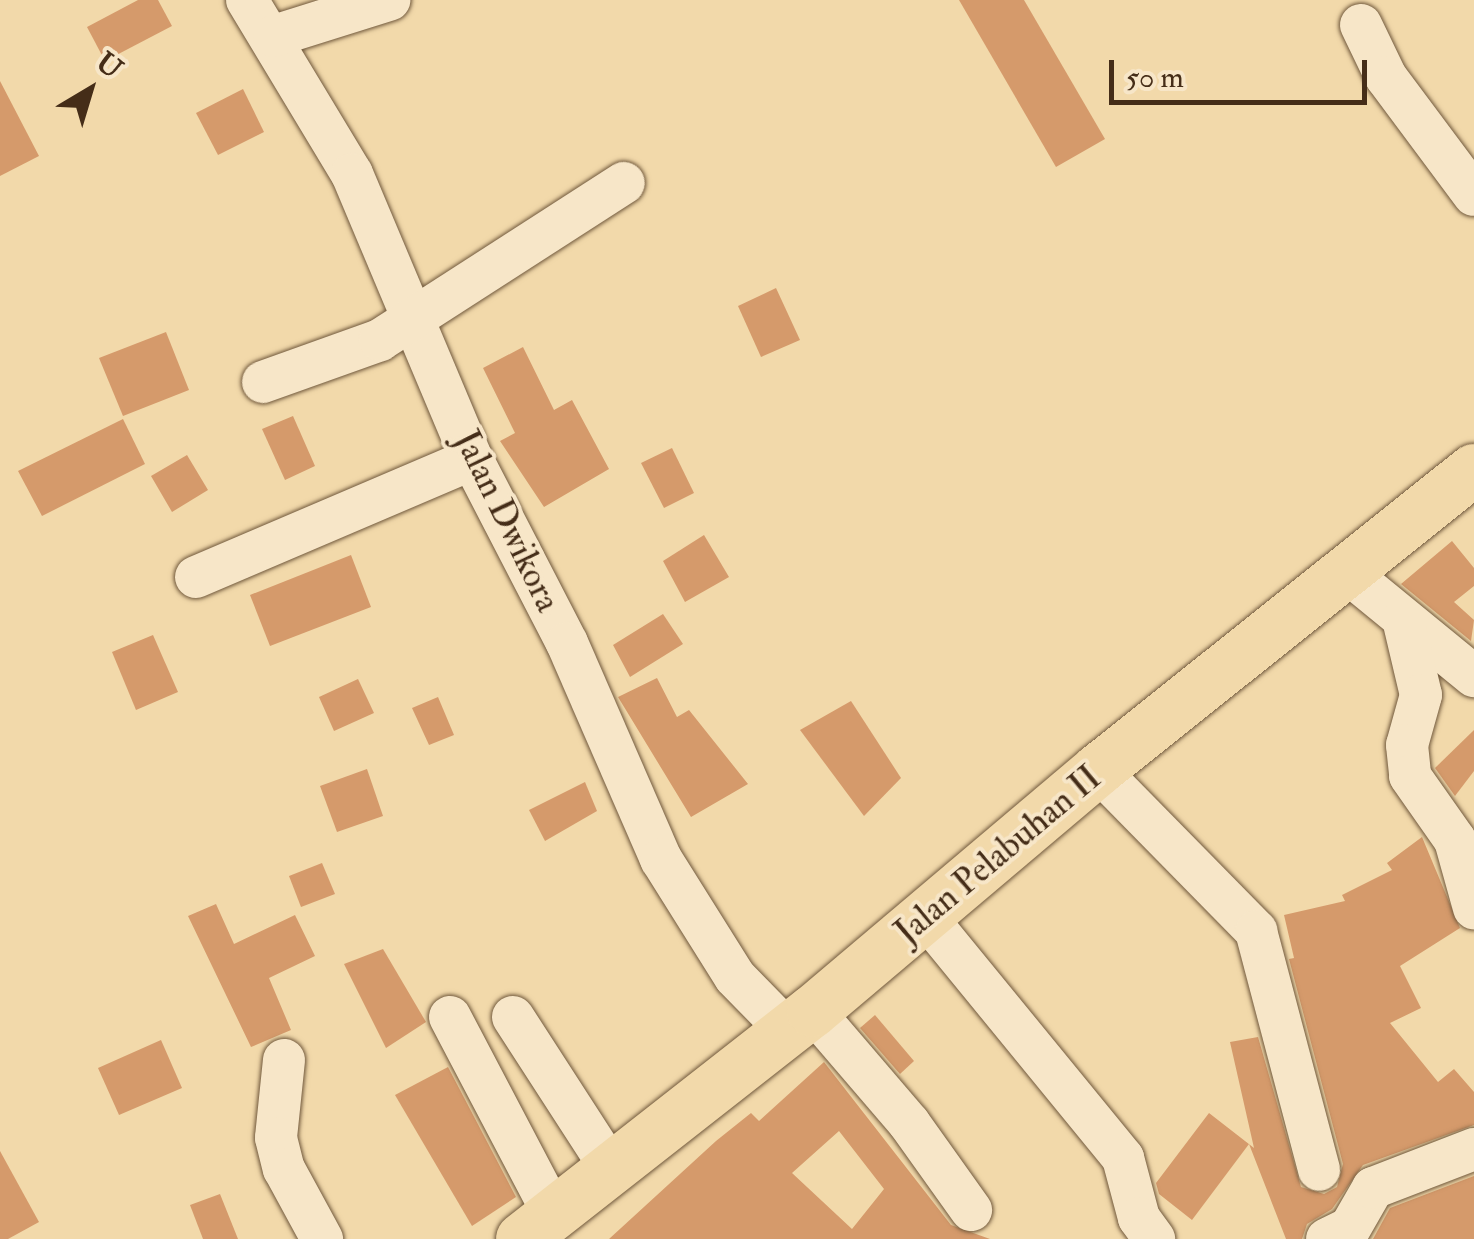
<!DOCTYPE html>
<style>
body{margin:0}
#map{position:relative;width:1474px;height:1239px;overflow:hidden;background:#f2d9aa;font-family:"IM FELL Double Pica",serif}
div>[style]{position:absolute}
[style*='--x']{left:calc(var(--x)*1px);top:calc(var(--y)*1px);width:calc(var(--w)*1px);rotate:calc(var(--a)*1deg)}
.building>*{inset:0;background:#d59a6b}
.roads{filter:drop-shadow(0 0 2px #70583c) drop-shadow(0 0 2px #70583c)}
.minor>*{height:42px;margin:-21px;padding:0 21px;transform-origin:21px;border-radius:21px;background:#f7e6c8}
.major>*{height:52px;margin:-26px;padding:0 26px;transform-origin:26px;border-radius:26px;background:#f2d9aa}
span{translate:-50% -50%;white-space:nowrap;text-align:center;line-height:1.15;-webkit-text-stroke:8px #f7e6c8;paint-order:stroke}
.street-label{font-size:35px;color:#452d18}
.north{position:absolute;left:40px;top:40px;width:100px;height:100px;-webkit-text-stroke:8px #f7e6c8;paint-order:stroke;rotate:38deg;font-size:28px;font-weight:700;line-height:40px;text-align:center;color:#452d18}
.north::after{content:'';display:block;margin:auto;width:35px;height:45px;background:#452d18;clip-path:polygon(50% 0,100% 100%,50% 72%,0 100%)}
.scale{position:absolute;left:1109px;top:60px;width:258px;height:45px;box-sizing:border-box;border:5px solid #452d18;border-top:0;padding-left:12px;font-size:30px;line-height:35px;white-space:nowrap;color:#452d18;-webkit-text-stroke:8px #f7e6c8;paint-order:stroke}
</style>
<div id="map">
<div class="building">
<i style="clip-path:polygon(138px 0,158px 0,172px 26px,105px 61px,87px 27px)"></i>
<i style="clip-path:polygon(959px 0,1024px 0,1105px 139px,1056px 167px)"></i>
<i style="clip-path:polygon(0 81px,39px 156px,0 176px)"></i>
<i style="clip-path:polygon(243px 89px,264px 132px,218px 155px,196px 113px)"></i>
<i style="clip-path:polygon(776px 288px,800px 340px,761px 357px,738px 306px)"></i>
<i style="clip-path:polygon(166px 332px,189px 390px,123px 416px,99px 358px)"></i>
<i style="clip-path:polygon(523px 347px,554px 410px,572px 400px,609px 469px,544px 507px,500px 441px,515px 433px,483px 368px)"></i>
<i style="clip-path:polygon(293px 416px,315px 466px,285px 480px,262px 429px)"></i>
<i style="clip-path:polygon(123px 419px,145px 464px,42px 516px,18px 471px)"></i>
<i style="clip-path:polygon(672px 448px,694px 493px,664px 508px,641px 463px)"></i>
<i style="clip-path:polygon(187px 455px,208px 490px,172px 512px,151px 476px)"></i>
<i style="clip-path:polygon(704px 535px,729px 577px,685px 602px,663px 561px)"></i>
<i style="clip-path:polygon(1452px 541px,1474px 568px,1474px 586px,1454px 602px,1474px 620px,1471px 641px,1401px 584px)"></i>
<i style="clip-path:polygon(351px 555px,371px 607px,270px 646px,250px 595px)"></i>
<i style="clip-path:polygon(663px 614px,683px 644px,630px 677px,613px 645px)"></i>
<i style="clip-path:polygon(153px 635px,178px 692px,136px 710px,112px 652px)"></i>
<i style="clip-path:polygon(657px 678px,677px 717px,689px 710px,748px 784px,691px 817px,618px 697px)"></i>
<i style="clip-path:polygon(358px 679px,374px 713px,334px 731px,319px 697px)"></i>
<i style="clip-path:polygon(438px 697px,454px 735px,429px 745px,412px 708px)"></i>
<i style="clip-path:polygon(851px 701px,901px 778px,864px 816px,800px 730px)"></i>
<i style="clip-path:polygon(1474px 730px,1474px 771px,1455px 796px,1435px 768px)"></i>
<i style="clip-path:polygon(367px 769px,383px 816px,337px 832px,320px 786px)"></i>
<i style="clip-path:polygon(585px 782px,597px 811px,545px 841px,529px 810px)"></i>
<i style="clip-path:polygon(1422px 837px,1460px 928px,1400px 966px,1421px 1008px,1390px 1023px,1438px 1082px,1454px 1069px,1474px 1092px,1474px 1125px,1363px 1165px,1332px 1209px,1307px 1224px,1302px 1239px,1286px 1239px,1249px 1144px,1192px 1220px,1159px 1194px,1156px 1183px,1209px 1113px,1254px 1148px,1230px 1042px,1258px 1037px,1301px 1187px,1324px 1194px,1337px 1187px,1343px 1164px,1289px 959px,1294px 958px,1284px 915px,1345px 901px,1342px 895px,1392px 870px,1387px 863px)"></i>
<i style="clip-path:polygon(322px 863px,335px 894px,301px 907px,289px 876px)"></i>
<i style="clip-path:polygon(216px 904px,234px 944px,295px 915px,315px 956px,269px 978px,291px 1030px,251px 1047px,188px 916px)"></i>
<i style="clip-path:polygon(383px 949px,426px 1022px,386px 1048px,344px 964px)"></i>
<i style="clip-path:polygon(875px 1015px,914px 1061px,900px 1074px,860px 1028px)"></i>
<i style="clip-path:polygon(161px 1040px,182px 1088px,119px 1115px,98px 1068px)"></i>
<i style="clip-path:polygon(evenodd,824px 1062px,951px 1225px,990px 1239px,609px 1239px,716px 1141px,751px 1113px,759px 1121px,824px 1062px,839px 1131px,884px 1189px,852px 1229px,792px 1173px,839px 1131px)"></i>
<i style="clip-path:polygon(448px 1067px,516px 1197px,472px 1226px,395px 1095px)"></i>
<i style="clip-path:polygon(0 1151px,39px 1222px,8px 1239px,0 1239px)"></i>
<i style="clip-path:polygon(1474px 1176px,1474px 1239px,1373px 1239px,1390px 1208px)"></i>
<i style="clip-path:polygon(220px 1194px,238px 1239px,203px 1239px,190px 1205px)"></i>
</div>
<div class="roads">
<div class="minor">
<i style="--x:247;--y:0;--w:203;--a:58.9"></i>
<i style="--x:352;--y:174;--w:309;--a:67.2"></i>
<i style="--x:472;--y:459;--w:207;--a:62.7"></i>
<i style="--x:567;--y:643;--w:236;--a:66.5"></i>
<i style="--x:661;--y:859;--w:139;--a:57.9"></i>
<i style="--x:735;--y:977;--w:73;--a:45.6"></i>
<i style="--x:1361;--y:25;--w:58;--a:64.3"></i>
<i style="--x:1386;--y:77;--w:147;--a:53.3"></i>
<i style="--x:274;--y:36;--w:121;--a:-17.4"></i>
<i style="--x:263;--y:382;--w:124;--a:-19.7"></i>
<i style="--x:380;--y:340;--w:290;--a:-32.8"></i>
<i style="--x:1348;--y:573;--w:163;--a:39.3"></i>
<i style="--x:196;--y:577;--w:300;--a:-23.1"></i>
<i style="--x:1403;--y:619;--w:78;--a:76.7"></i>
<i style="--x:1421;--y:695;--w:52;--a:105.6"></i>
<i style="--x:1407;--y:745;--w:31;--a:84"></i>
<i style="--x:1410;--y:776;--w:78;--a:54.9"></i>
<i style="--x:1455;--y:840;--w:71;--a:74.4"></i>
<i style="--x:1098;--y:770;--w:226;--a:45.5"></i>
<i style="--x:1256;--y:931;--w:247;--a:75.2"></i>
<i style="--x:925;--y:916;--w:313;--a:50.7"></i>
<i style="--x:1123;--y:1158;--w:62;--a:75.1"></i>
<i style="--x:1139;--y:1218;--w:26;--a:54"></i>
<i style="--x:813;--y:1011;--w:148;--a:49.4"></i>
<i style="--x:909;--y:1123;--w:107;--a:54.5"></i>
<i style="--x:450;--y:1017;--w:224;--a:62.3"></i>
<i style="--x:513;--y:1017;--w:182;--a:57.1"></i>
<i style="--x:284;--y:1060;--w:78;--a:95.9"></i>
<i style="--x:276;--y:1138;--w:32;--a:76"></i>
<i style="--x:284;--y:1169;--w:80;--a:61.5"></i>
<i style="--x:1327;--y:1239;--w:25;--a:-26"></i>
<i style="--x:1350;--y:1228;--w:46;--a:-60.1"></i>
<i style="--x:1373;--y:1188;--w:108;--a:-21.1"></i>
</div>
<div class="major">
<i style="--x:522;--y:1239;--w:370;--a:-38.1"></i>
<i style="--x:813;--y:1011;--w:373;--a:-40.2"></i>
<i style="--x:1098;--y:770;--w:481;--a:-38.6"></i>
</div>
</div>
<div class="street-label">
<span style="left:507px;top:521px;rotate:64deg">Jalan Dwikora</span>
<span style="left:998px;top:855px;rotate:-40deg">Jalan Pelabuhan II</span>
</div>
<div class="north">U</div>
<div class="scale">50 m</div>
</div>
